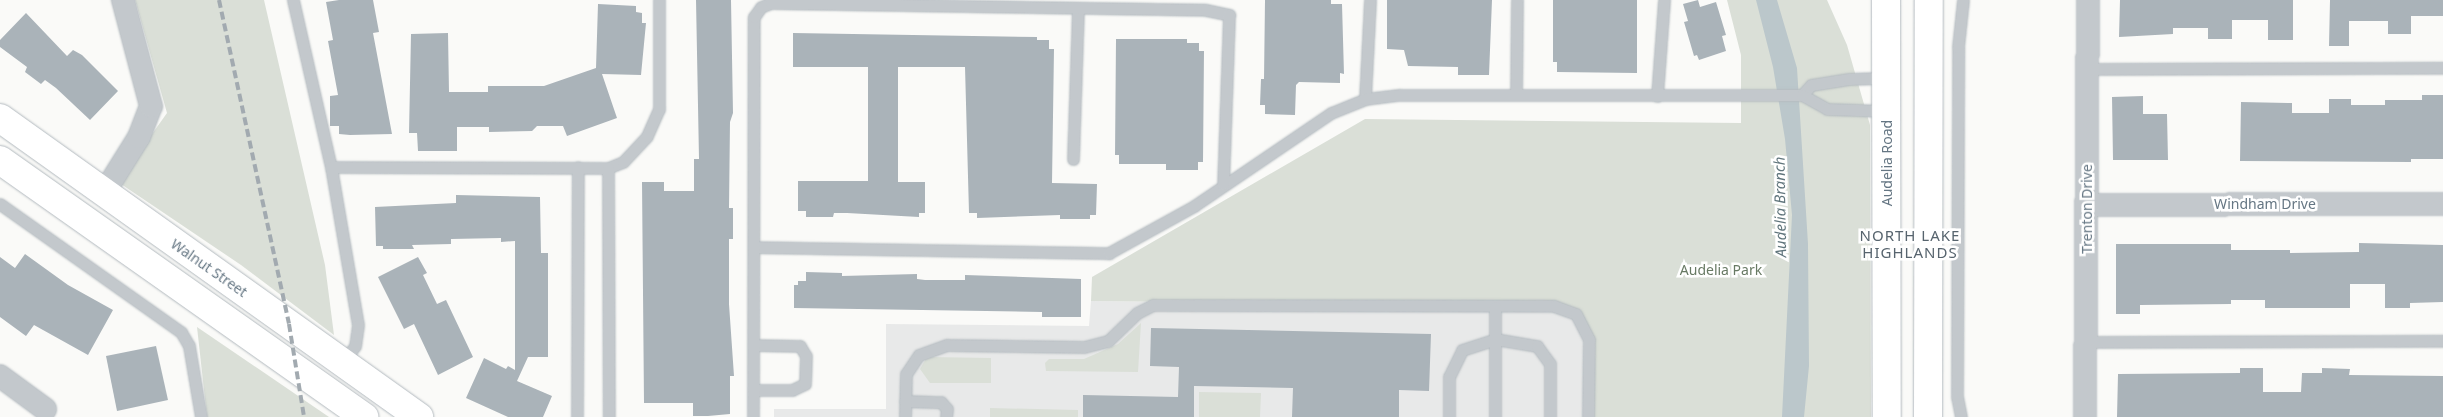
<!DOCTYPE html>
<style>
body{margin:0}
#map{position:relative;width:2443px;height:417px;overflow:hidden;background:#fafaf8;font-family:"Noto Sans",sans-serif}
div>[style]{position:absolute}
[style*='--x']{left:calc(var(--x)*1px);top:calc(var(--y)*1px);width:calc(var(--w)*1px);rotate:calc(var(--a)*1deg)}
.built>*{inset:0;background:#e8e9e9}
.green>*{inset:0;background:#dadfd7}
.water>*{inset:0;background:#bbc7cb}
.building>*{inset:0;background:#aab3b9}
.roads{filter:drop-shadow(0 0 1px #b3babf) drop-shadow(0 0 1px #b3babf)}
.service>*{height:11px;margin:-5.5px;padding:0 5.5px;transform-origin:5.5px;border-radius:5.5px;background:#c3c8cc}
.minor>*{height:22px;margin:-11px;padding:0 11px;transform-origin:11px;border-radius:11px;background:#c3c8cc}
.secondary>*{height:28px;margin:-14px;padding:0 14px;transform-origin:14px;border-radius:14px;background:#fff}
.rail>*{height:4px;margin-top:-2px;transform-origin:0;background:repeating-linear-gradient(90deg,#a2aab0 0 8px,transparent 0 12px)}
span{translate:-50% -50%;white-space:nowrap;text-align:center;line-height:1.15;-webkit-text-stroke:5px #fff;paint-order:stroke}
.street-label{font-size:14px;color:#657683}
.park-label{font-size:14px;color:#687a64}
.water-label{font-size:15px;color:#60757c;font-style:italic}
.neighbourhood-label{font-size:15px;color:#57646e;letter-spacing:1px}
</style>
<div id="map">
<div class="built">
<i style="clip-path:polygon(1091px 301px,1554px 306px,1579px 315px,1589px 344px,1588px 417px,774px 417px,774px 409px,886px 409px,886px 324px,1089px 326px)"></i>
</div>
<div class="green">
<i style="clip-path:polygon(135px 0,264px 0,325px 265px,334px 335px,241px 265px,118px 182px,167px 113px)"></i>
<i style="clip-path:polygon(1727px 0,1827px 0,1847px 45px,1870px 125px,1871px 417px,1588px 417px,1589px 344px,1579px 315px,1554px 306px,1091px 301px,1092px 277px,1365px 119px,1741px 123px,1741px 55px)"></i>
<i style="clip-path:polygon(1141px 323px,1138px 372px,1046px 371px,1045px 363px,1049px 359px,1084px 359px,1118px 344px)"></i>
<i style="clip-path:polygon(197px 327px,329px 417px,207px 417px)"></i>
<i style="clip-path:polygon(927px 357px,991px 358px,991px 383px,930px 383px,920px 369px)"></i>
<i style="clip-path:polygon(1199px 392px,1261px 393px,1260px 417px,1199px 417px)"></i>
<i style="clip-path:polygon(990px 408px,1078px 410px,1078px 417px,990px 417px)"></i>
</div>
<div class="water">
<i style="clip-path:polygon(1756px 0,1777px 0,1797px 68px,1808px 244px,1809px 366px,1804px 417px,1782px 417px,1792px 215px,1785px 139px,1773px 67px)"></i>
</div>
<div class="building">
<i style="clip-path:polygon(339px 0,373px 0,379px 32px,373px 33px,392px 134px,350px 135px,339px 134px,339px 126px,330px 126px,330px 96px,338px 95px,328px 41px,333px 40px,326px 2px)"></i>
<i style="clip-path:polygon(696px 0,731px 0,733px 113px,730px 122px,729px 208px,733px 208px,733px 239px,729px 239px,729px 304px,734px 376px,730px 376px,730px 414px,708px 416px,693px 416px,693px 403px,644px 403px,642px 182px,664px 182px,664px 191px,694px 191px,694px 159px,699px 159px)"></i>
<i style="clip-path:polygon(1265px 0,1331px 0,1331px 4px,1342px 4px,1344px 74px,1340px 73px,1340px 83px,1299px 82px,1296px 85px,1295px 115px,1265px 114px,1265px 105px,1260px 105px,1261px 79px,1264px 79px)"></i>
<i style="clip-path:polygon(1387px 0,1492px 0,1489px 75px,1458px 75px,1458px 67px,1408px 66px,1404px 50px,1387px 49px)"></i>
<i style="clip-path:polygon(1553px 0,1637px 0,1637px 73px,1557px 72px,1557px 62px,1553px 62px)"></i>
<i style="clip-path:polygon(1698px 0,1700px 7px,1716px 2px,1726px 35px,1722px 36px,1726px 51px,1699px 60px,1697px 55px,1694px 56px,1684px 22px,1688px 21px,1683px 4px)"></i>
<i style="clip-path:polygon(2120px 0,2293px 0,2293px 40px,2268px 40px,2268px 20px,2232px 20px,2232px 39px,2208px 39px,2208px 28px,2173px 28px,2173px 34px,2119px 37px)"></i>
<i style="clip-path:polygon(2330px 0,2443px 0,2443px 16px,2411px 16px,2411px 34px,2388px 34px,2388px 21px,2349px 21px,2349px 46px,2329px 46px)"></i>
<i style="clip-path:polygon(598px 4px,636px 6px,636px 12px,642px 13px,642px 23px,646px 23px,641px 75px,602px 74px,617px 118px,567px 136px,563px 126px,537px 126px,532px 131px,489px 132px,489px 127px,457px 127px,457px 151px,418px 151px,417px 133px,409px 133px,411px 34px,448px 33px,449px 92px,488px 92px,488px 86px,544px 86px,596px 68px)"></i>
<i style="clip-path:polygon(26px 13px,67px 56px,73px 50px,82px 55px,118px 91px,90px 120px,56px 88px,45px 80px,41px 84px,25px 72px,27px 67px,0 47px,0 40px)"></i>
<i style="clip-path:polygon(793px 33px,1037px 37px,1037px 40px,1049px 40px,1049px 49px,1054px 49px,1052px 183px,1097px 184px,1096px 215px,1090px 215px,1090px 219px,1060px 219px,1060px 215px,977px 218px,977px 213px,969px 213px,965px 67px,898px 67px,898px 182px,925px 182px,925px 213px,919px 213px,919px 217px,847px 213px,834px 213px,833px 217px,806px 217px,806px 211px,798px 211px,798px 181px,868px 181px,868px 67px,793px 67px)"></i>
<i style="clip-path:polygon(1116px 39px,1187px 39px,1187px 43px,1199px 43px,1199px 51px,1204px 51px,1203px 162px,1198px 162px,1198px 170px,1166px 170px,1166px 164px,1119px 164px,1119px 155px,1115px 155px)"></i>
<i style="clip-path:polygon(2422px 95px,2443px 95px,2443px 159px,2411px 159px,2411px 162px,2240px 161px,2241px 102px,2292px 103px,2292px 113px,2329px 113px,2329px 99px,2351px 99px,2351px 105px,2385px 105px,2385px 100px,2422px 100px)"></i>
<i style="clip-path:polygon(2143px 96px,2143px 114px,2167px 114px,2168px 160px,2113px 160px,2112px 97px)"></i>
<i style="clip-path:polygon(456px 195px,540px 197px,541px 253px,548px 253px,548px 357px,528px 357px,517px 381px,552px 396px,543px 417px,508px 417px,466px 398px,484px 358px,506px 369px,508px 366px,515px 370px,515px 241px,501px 242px,501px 238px,451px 239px,451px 244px,412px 245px,414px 249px,383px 249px,383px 246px,376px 246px,375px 207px,456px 203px)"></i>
<i style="clip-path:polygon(2359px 243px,2443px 245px,2443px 302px,2410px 303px,2410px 308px,2385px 308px,2385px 284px,2350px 284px,2350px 308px,2265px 308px,2265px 300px,2231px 300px,2231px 304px,2140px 305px,2140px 314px,2116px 314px,2116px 244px,2231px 244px,2231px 250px,2290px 250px,2290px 253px,2359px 252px)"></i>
<i style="clip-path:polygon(25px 254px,68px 285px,113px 310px,88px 355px,34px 325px,26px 336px,0 317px,0 257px,15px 268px)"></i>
<i style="clip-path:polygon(418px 257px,427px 273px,423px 275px,437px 304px,446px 300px,473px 357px,438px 375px,414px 324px,404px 329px,378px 277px)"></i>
<i style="clip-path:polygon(806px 272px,842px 273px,842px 276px,917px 274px,917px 279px,925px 280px,965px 280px,965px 275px,1081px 279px,1081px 317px,1042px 317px,1042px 312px,794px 308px,794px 285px,798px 285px,798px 281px,806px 281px)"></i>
<i style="clip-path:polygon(1151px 328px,1431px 334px,1429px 391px,1399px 390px,1399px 417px,1292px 417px,1293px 388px,1194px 386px,1194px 417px,1083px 417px,1083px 395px,1178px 397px,1179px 367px,1150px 366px)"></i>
<i style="clip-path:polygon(156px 346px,168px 400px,117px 411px,106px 356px)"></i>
<i style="clip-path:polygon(2240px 368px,2263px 368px,2263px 392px,2301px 392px,2302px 373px,2322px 373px,2322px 368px,2350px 369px,2349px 375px,2443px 376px,2443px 417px,2117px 417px,2118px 374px,2240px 373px)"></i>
</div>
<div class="roads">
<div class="service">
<i style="--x:293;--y:0;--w:171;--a:77.2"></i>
<i style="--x:331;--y:167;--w:160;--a:80.3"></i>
<i style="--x:358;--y:325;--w:21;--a:98"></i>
<i style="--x:355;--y:346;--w:20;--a:127"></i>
<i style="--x:2088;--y:69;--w:355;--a:-0.2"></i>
<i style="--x:1516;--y:95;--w:95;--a:-89.4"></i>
<i style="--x:1802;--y:95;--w:13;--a:-48"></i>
<i style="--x:1811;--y:85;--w:38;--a:-9"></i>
<i style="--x:1849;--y:79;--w:37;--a:-2"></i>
<i style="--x:1657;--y:96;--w:96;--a:-85.8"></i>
<i style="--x:1365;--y:99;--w:99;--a:-87.1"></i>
<i style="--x:1073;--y:159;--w:149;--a:-88.1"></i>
<i style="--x:331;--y:167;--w:277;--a:0.2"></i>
<i style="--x:608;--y:168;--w:16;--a:-22"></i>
<i style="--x:623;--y:162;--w:35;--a:-47"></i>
<i style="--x:647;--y:136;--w:30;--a:-66"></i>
<i style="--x:659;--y:109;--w:109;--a:-90"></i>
<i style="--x:608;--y:168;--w:249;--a:89.8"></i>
<i style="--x:0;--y:204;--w:222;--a:35.3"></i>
<i style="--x:181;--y:332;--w:16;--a:60"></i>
<i style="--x:189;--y:346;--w:72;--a:80.4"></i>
<i style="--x:754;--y:247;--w:355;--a:1"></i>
<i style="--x:1109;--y:253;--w:97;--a:-28.9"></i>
<i style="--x:1194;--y:206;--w:166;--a:-34.2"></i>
<i style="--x:1331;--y:113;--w:37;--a:-22"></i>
<i style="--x:1365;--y:99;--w:34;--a:-7"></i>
<i style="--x:1399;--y:95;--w:403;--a:0"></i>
<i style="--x:1802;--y:95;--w:29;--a:29"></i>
<i style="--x:1827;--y:109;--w:60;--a:1.9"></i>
<i style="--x:2086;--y:342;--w:357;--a:-0.2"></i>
<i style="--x:753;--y:390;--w:39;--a:0"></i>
<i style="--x:792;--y:390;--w:14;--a:-25"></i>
<i style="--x:805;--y:384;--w:28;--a:-88"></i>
<i style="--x:806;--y:356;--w:12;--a:-121"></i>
<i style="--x:800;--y:346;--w:46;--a:-178.8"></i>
<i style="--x:905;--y:401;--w:36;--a:2"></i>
<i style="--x:941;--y:402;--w:9;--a:49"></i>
<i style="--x:947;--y:409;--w:8;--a:97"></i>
<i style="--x:577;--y:417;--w:250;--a:-89.8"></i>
<i style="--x:753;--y:417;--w:400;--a:-89.9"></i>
<i style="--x:754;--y:17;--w:12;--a:-55"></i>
<i style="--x:761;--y:7;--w:11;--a:-22"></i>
<i style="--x:771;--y:3;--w:435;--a:0.9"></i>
<i style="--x:1206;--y:10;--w:24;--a:12"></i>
<i style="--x:1229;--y:15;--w:169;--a:92"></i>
<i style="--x:905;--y:417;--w:43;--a:-88.7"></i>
<i style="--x:906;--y:374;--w:23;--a:-56"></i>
<i style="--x:919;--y:355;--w:30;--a:-20"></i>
<i style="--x:947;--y:345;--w:137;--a:0.8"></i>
<i style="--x:1084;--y:347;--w:25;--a:-14"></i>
<i style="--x:1108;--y:341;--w:40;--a:-44"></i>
<i style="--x:1137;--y:313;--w:18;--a:-27"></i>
<i style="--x:1153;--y:305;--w:401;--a:0.1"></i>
<i style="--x:1554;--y:306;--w:23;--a:20"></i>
<i style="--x:1576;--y:314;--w:29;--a:63"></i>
<i style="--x:1589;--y:340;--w:77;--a:90.7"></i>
<i style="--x:1449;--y:417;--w:40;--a:-90"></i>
<i style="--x:1449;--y:377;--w:30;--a:-64"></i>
<i style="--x:1462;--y:350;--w:35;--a:-18"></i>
<i style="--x:1495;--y:339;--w:43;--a:9.5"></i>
<i style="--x:1537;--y:346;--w:22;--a:54"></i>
<i style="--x:1550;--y:364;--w:53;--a:90"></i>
<i style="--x:1495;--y:417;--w:110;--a:-90"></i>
<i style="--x:1961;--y:417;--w:21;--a:-101"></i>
<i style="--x:1957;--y:396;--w:349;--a:-89.8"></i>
<i style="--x:1958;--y:47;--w:47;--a:-83.9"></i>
</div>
<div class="minor">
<i style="--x:104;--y:193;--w:66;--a:-58"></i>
<i style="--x:139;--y:137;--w:33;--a:-69"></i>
<i style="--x:151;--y:106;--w:110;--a:-104.8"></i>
<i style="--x:2087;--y:205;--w:356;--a:-0.2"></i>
<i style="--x:0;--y:376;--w:56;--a:36.3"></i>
<i style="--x:2085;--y:417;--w:417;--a:-89.6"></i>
</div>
<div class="secondary">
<i style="--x:1886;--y:0;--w:417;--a:89.9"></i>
<i style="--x:0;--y:118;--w:515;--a:35.51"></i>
<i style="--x:0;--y:160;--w:446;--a:35.2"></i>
<i style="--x:1928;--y:417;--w:417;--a:-89.9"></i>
</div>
</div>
<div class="rail">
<i style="--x:219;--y:0;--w:331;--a:77.8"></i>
<i style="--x:289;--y:324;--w:94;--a:80.8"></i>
</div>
<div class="street-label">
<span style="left:1887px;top:163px;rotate:-90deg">Audelia Road</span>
<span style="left:2265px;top:204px">Windham Drive</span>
<span style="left:2087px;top:209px;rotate:-90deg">Trenton Drive</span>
<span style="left:209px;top:268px;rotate:35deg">Walnut Street</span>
</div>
<div class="park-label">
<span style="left:1721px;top:270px">Audelia Park</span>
</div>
<div class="water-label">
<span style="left:1780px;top:207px;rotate:-91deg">Audelia Branch</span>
</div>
<div class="neighbourhood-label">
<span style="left:1910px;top:244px">NORTH LAKE<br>HIGHLANDS</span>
</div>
</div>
